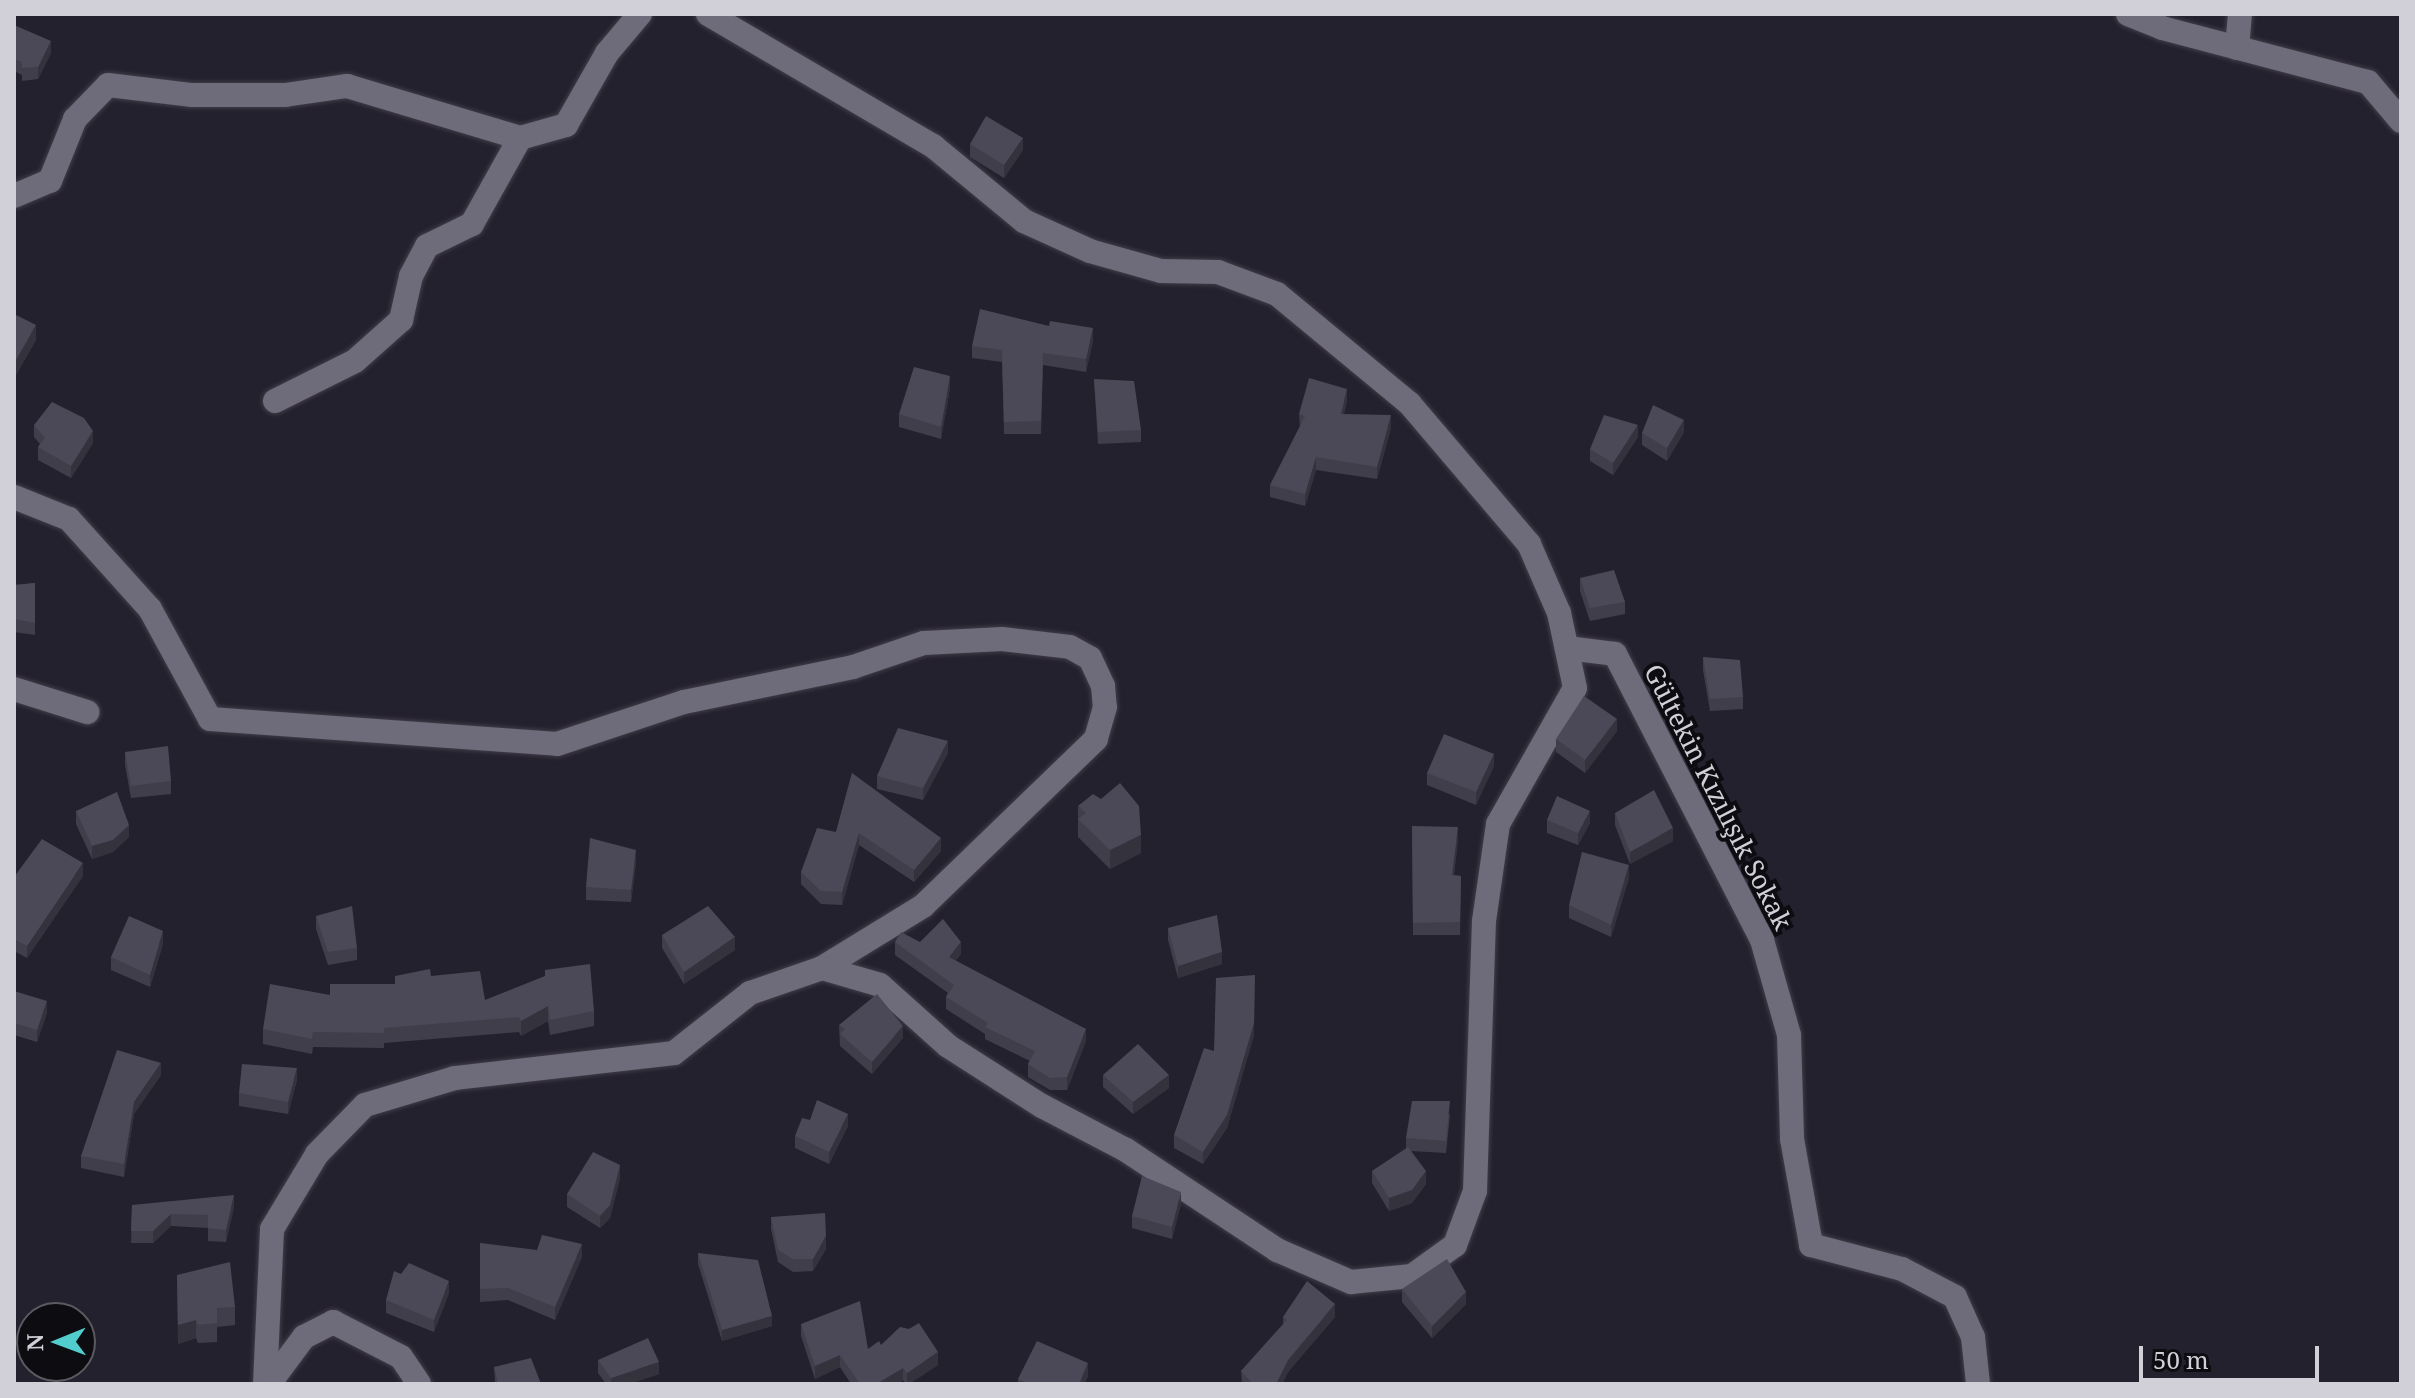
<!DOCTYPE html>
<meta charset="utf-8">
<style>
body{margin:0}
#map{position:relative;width:2415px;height:1398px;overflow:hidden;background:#24212e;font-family:"Noto Serif",serif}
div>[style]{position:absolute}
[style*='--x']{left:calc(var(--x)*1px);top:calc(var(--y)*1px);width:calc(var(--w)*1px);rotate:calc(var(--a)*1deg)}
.roads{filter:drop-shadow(0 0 2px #403d49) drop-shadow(0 0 2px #403d49)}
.minor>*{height:24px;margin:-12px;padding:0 12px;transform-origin:12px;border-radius:12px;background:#6e6b7a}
.wall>*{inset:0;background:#403e4b}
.shaded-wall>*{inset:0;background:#34323d}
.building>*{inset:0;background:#4b4857}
span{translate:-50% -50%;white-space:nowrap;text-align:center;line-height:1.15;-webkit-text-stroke:8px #0d0c11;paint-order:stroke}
.street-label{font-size:26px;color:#d1d0d9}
.frame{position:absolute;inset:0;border:16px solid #d1d0d9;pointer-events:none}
.north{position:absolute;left:16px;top:1302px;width:80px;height:80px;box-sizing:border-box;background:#0d0c11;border:2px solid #5b5a61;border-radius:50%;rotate:269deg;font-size:22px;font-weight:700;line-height:32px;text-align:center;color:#d1d0d9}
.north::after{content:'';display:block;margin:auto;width:28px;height:36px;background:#52cdcd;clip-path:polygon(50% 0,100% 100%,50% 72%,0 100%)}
.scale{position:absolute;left:2139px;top:1346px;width:180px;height:36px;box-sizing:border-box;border:4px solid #d1d0d9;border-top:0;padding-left:10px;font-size:24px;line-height:28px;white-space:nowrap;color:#d1d0d9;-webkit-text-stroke:6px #0d0c11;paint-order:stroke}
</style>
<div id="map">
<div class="roads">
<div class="minor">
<i style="--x:2128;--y:14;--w:37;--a:22"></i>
<i style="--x:2162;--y:28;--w:213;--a:14.7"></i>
<i style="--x:2368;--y:82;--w:51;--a:49.8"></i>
<i style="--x:2237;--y:48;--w:34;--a:-85"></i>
<i style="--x:14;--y:196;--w:39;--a:-23"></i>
<i style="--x:50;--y:181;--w:67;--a:-68"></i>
<i style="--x:75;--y:119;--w:47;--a:-45.9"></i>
<i style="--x:108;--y:85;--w:85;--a:6.8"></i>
<i style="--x:192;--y:95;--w:93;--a:0"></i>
<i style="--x:285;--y:95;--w:63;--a:-8.3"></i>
<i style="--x:347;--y:86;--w:181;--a:16.7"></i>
<i style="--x:520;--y:138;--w:48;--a:-15.8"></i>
<i style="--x:566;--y:125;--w:83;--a:-60.3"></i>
<i style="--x:607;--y:53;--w:51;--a:-49.8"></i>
<i style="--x:275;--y:401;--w:89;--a:-26.6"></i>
<i style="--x:355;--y:361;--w:62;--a:-41.7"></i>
<i style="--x:401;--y:320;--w:45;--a:-77.2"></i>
<i style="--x:411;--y:276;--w:34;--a:-62"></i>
<i style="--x:427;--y:246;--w:50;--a:-26.1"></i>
<i style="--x:472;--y:224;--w:98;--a:-60.8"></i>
<i style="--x:14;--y:497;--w:59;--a:21.8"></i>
<i style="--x:69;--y:519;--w:121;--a:48"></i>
<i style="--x:150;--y:609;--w:125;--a:61.4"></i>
<i style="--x:210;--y:719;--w:348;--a:4.1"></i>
<i style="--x:557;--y:744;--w:134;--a:-18.3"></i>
<i style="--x:684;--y:702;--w:173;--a:-11.7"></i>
<i style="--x:853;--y:667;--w:75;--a:-18.7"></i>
<i style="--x:924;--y:643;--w:78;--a:-2.9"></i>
<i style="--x:1002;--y:639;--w:68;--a:6.7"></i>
<i style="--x:1070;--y:647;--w:23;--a:29"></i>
<i style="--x:1090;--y:658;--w:31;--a:65"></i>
<i style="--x:1103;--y:686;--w:21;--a:85"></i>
<i style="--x:1105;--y:707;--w:33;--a:106"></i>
<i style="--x:1096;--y:739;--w:240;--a:136"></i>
<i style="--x:923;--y:906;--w:119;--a:148.5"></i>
<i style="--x:1567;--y:648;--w:48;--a:7.1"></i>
<i style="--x:1615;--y:654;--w:322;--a:62.8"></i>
<i style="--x:1762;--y:940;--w:99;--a:74.1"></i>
<i style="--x:1789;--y:1035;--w:104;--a:88.3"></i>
<i style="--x:1792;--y:1139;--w:108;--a:79.8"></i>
<i style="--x:1811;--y:1245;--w:94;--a:14.8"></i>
<i style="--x:1902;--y:1269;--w:60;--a:27.8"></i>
<i style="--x:1955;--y:1297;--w:44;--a:65.8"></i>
<i style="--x:1973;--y:1337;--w:47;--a:83.9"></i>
<i style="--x:14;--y:689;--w:77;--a:17.5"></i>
<i style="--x:265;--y:1384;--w:155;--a:-87.4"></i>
<i style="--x:272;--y:1229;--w:87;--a:-59"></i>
<i style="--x:317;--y:1154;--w:69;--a:-45.6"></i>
<i style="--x:365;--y:1105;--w:94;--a:-16.7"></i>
<i style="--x:455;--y:1078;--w:220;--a:-6.5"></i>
<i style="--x:674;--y:1053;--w:97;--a:-38.3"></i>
<i style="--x:750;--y:993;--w:76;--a:-19.1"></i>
<i style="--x:822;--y:968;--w:60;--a:16.3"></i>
<i style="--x:880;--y:985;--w:91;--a:41.9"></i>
<i style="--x:948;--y:1046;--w:112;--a:32.6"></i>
<i style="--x:1042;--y:1106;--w:95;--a:27.6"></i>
<i style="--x:1126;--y:1150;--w:181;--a:33.5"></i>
<i style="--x:1277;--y:1250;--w:81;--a:23.4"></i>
<i style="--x:1351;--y:1282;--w:61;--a:-5.6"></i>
<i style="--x:1412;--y:1276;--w:53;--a:-35.8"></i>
<i style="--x:1455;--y:1245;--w:58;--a:-69.7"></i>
<i style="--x:1475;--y:1191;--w:270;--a:-88.1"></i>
<i style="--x:1484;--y:921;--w:98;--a:-81.8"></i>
<i style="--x:1498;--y:824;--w:156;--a:-60.5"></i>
<i style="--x:1575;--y:688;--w:77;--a:-102"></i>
<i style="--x:1559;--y:613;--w:75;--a:-113.5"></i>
<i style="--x:1529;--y:544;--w:184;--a:-130.4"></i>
<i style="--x:1410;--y:404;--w:173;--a:-140.4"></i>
<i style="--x:1277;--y:294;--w:63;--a:-159.6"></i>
<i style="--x:1218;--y:272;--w:57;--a:-179"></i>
<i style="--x:1161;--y:271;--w:74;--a:-164.3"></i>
<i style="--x:1090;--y:251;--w:72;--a:-155.6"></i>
<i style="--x:1024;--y:221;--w:118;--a:-140.5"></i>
<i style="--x:933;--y:146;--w:261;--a:-149.6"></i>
<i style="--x:269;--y:1384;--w:59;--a:-53.3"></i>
<i style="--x:304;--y:1337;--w:33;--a:-27"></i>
<i style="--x:333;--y:1322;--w:76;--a:27.2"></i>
<i style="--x:401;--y:1357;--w:32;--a:56"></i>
</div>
</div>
<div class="wall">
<i style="clip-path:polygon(14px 25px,51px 53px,38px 79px,22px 81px,22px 75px,14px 71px)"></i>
<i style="clip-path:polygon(970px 144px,1023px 150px,1004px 178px,970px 157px)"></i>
<i style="clip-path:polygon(14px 314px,36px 340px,16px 375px,14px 373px)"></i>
<i style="clip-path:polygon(1093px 341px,1086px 372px,1043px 365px,1041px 434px,1004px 434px,1002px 362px,972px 358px,972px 346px)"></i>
<i style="clip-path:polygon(1094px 379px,1141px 430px,1141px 442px,1098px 444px)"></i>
<i style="clip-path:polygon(950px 388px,941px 439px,899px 427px,899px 414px)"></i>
<i style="clip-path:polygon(1347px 401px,1344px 414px,1391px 428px,1377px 479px,1316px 470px,1305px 506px,1270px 497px,1270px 485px,1300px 427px,1299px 414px)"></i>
<i style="clip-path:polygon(34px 425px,93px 443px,71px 478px,38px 460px,38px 447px,40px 444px,34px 437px)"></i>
<i style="clip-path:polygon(1684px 432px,1667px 461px,1642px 445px,1642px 433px)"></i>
<i style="clip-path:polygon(1638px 437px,1613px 475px,1590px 461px,1590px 449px)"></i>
<i style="clip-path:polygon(1580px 578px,1625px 602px,1625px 614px,1590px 621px,1580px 591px)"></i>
<i style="clip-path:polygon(35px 583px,35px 635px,14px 632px,14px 585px)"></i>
<i style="clip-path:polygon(1703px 657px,1743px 697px,1743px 709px,1710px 711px,1703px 670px)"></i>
<i style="clip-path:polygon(1617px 731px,1585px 773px,1556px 752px,1556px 739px)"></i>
<i style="clip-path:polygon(125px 752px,171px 781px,171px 794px,131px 798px,125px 765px)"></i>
<i style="clip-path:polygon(948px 753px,923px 800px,877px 789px,877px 776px)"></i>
<i style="clip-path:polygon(1494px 766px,1476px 805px,1427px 785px,1427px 773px)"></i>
<i style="clip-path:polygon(852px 773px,941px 851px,914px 882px,859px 845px,842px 905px,821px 904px,801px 884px,801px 872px,836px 832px)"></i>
<i style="clip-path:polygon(1078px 806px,1141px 853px,1110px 869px,1078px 837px)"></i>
<i style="clip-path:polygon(76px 811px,129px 837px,113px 852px,92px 859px,76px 824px)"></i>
<i style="clip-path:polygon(1615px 813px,1673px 841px,1630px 864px,1615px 825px)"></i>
<i style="clip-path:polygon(1547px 820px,1590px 823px,1578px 845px,1547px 833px)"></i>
<i style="clip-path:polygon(1412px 826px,1458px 840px,1454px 875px,1461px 876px,1460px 935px,1413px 935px)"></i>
<i style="clip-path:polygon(636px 862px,631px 902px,586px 900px,586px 887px)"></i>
<i style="clip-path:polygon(83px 876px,27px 958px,14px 951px,14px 877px)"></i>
<i style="clip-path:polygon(1629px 878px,1611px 937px,1569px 918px,1569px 905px)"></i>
<i style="clip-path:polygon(316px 916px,357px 948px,357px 960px,328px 965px,316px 929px)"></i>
<i style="clip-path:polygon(1168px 928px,1222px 964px,1178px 978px,1168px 940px)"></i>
<i style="clip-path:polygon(662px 935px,735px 950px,684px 984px,662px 948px)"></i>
<i style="clip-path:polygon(895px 942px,920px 942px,961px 954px,955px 961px,1086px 1041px,1067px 1090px,1050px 1090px,1028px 1077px,1028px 1064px,1030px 1061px,985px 1039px,985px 1034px,946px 1009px,946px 997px,948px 993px,895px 955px)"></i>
<i style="clip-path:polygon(163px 944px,150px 987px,111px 970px,111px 957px)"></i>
<i style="clip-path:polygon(431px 976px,485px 1000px,594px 1011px,594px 1026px,550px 1035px,548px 1021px,521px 1036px,519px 1032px,384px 1043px,384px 1048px,313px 1047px,312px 1054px,263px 1044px,263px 1029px,330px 995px,395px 984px)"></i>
<i style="clip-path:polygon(14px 991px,47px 1013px,37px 1042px,14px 1035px)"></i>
<i style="clip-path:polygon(839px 1025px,903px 1038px,872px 1074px,840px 1046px)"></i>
<i style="clip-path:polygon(1254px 1035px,1227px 1128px,1203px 1164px,1174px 1148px,1174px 1135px,1214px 1051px)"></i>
<i style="clip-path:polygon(161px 1075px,134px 1114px,124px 1177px,81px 1168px,81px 1156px)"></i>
<i style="clip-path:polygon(1103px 1075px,1169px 1088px,1133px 1114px,1103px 1087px)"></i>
<i style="clip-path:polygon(297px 1080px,288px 1114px,239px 1106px,239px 1093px)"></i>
<i style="clip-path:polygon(1450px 1114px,1446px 1153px,1411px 1151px,1426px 1184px,1412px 1203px,1389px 1211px,1372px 1183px,1372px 1171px,1406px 1149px,1406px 1138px)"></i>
<i style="clip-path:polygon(848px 1126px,829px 1164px,795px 1148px,795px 1136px)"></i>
<i style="clip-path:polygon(620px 1178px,610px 1218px,600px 1228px,567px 1207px,567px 1194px)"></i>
<i style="clip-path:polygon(1181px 1204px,1172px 1239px,1132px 1228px,1132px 1216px)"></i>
<i style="clip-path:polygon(132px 1205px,234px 1207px,226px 1242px,208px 1241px,208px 1228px,171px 1226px,153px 1243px,131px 1243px)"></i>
<i style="clip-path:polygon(771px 1217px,826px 1249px,813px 1271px,793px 1272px,778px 1262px,771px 1229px)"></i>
<i style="clip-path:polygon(480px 1243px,582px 1257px,555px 1320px,508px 1300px,480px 1302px)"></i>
<i style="clip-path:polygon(698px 1253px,772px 1326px,722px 1341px,698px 1264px)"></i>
<i style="clip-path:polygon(401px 1274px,449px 1293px,434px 1332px,386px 1313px,386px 1300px)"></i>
<i style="clip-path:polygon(177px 1275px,235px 1307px,235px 1325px,217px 1327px,217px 1342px,198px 1343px,196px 1338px,178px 1344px)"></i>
<i style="clip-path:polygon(1402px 1289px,1466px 1304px,1432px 1338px,1402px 1302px)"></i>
<i style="clip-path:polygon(1283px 1317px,1335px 1317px,1288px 1372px,1282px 1384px,1242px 1384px,1241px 1371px,1283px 1324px)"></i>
<i style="clip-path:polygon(801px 1324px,868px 1349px,881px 1345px,938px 1365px,909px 1384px,906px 1384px,903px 1380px,897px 1384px,851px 1384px,840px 1367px,815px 1379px,801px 1336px)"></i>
<i style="clip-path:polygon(598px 1360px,659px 1374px,629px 1384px,606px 1384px,598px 1373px)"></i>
<i style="clip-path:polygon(494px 1367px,541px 1384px,495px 1383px)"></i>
<i style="clip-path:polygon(1088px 1376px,1084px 1384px,1018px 1384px,1018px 1379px)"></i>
</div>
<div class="shaded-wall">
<i style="clip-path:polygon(51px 41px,51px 53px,38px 79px,38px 67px)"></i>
<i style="clip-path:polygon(1023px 138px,1023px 150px,1004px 178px,1004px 165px)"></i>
<i style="clip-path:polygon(36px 325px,36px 340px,16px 375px,16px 360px)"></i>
<i style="clip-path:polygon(1093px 328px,1093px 341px,1086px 372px,1086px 359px)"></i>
<i style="clip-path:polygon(950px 376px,950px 388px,941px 439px,941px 427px)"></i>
<i style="clip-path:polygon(1347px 389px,1347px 401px,1341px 426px,1341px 414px)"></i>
<i style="clip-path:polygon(1391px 415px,1391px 428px,1377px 479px,1377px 467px)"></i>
<i style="clip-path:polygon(1684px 420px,1684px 432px,1667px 461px,1667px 448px)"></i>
<i style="clip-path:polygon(1638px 425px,1638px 437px,1613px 475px,1613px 463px)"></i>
<i style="clip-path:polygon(93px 431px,93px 443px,71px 478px,71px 466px)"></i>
<i style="clip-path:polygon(1316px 457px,1316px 470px,1305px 506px,1305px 494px)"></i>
<i style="clip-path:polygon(1617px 719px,1617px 731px,1585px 773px,1585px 760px)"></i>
<i style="clip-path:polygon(948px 741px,948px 753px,923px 800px,923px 788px)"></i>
<i style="clip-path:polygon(1494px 754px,1494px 766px,1476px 805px,1476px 792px)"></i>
<i style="clip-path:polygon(1590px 811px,1590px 823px,1578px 845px,1578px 833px)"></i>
<i style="clip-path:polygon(129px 825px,129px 837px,113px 852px,92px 859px,92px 846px)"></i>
<i style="clip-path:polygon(1458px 827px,1458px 840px,1452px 888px,1452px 875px)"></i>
<i style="clip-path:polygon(1673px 828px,1673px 841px,1630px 864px,1630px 852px)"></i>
<i style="clip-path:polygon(859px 833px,859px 845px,842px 905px,842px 892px)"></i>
<i style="clip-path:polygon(1141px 835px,1141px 853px,1110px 869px,1110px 850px)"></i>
<i style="clip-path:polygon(941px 838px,941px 851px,914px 882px,914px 870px)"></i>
<i style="clip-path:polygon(636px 850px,636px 862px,631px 902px,631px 890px)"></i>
<i style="clip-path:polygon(83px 863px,83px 876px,27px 958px,27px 946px)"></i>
<i style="clip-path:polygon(1629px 865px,1629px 878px,1611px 937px,1611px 925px)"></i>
<i style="clip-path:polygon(163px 931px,163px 944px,150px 987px,150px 975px)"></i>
<i style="clip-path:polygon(735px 937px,735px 950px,684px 984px,684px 972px)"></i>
<i style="clip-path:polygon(961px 942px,961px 954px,949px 970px,949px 957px)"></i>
<i style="clip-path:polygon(1222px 952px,1222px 964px,1178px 978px,1178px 966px)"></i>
<i style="clip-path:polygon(1255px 975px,1254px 1035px,1227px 1128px,1203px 1164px,1203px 1152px)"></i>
<i style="clip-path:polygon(47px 1001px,47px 1013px,37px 1042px,37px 1030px)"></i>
<i style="clip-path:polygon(548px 1006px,548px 1021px,521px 1036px,521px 1021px)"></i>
<i style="clip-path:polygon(903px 1026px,903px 1038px,872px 1074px,872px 1062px)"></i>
<i style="clip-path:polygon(1086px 1029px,1086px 1041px,1067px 1090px,1067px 1077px)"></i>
<i style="clip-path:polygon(161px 1063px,161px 1075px,134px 1114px,124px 1177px,124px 1164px,134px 1102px)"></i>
<i style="clip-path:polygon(297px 1068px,297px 1080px,288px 1114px,288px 1102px)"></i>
<i style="clip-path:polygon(1169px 1075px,1169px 1088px,1133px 1114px,1133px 1102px)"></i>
<i style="clip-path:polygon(848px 1114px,848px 1126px,829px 1164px,829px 1152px)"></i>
<i style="clip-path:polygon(620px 1165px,620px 1178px,610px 1218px,600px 1228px,600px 1216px)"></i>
<i style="clip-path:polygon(1426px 1171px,1426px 1184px,1412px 1203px,1389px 1211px,1389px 1198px)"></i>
<i style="clip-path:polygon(1181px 1192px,1181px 1204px,1172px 1239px,1172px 1227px)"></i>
<i style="clip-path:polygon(234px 1195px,234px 1207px,226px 1242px,226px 1230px)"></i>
<i style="clip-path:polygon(171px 1214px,171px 1226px,153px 1243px,153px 1231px)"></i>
<i style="clip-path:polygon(826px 1236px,826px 1249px,813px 1271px,813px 1259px)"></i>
<i style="clip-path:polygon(582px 1244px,582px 1257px,555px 1320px,555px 1307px)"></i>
<i style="clip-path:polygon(449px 1281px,449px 1293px,434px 1332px,434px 1320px)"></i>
<i style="clip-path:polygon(1466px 1292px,1466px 1304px,1432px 1338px,1432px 1326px)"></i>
<i style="clip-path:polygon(1335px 1304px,1335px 1317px,1288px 1372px,1282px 1384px,1276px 1384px,1288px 1360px)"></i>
<i style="clip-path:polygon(772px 1316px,772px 1326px,722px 1341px,722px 1330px)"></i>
<i style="clip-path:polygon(196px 1320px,196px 1338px,178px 1344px,178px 1325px)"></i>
<i style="clip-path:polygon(938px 1352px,938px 1365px,909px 1384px,907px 1384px,907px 1373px)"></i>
<i style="clip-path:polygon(840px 1355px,840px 1367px,815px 1379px,815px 1366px)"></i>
<i style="clip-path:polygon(659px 1362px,659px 1374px,629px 1384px,611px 1384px,611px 1378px)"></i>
<i style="clip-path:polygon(1088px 1363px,1088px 1376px,1084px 1384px,1079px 1384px)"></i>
<i style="clip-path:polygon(903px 1368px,903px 1380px,897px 1384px,876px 1384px)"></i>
</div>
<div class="building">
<i style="clip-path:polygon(14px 25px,51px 41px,38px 67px,22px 68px,22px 62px,14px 59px)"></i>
<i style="clip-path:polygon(986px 116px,1023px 138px,1004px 165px,970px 144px)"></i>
<i style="clip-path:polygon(980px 309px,1049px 326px,1050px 321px,1093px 328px,1086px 359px,1043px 353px,1041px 421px,1004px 422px,1002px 350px,972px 346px)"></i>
<i style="clip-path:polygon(14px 314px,36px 325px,16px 360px,14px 359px)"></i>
<i style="clip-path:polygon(914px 367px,950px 376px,941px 427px,899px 414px)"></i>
<i style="clip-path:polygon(1309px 378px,1347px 389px,1341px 414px,1391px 415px,1377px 467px,1316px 457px,1305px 494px,1270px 485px,1305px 416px,1299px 414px)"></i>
<i style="clip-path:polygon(1094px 379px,1134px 381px,1141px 430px,1098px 432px)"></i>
<i style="clip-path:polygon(52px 402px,84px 418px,93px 431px,71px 466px,38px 447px,45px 438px,34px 425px)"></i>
<i style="clip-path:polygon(1653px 405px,1684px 420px,1667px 448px,1642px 433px)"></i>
<i style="clip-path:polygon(1604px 415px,1638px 425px,1613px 463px,1590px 449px)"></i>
<i style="clip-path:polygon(1614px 570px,1625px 602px,1590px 608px,1580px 578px)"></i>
<i style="clip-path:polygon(35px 583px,35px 623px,14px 619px,14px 585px)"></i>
<i style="clip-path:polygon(1703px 657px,1740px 660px,1743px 697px,1710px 699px)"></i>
<i style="clip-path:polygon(1584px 696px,1617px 719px,1585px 760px,1556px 739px)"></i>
<i style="clip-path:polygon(898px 728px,948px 741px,923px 788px,877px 776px)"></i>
<i style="clip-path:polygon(1444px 734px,1494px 754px,1476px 792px,1427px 773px)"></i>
<i style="clip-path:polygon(168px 746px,171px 781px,131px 786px,125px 752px)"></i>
<i style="clip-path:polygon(852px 773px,941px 838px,914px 870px,859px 833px,842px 892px,821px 891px,801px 872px,817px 828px,836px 832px)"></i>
<i style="clip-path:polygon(1120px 783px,1139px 806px,1141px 835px,1110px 850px,1078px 819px,1086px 813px,1078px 806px,1093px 794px,1101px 799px)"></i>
<i style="clip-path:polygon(1654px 790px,1673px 828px,1630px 852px,1615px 813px)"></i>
<i style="clip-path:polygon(117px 792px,129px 825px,113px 840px,92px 846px,76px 811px)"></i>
<i style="clip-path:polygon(1557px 796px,1590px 811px,1578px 833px,1547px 820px)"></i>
<i style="clip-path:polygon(1412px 826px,1458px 827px,1452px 875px,1461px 876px,1460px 922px,1413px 923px)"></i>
<i style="clip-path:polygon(590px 838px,636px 850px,631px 890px,586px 887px)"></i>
<i style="clip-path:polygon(42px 839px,83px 863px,27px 946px,14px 939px,14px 877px)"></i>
<i style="clip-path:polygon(1582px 852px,1629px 865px,1611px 925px,1569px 905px)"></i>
<i style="clip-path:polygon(352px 906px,357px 948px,328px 952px,316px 916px)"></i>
<i style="clip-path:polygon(708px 906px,735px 937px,684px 972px,662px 935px)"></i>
<i style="clip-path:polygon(1217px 915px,1222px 952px,1178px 966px,1168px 928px)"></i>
<i style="clip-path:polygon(129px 916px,163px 931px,150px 975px,111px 957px)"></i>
<i style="clip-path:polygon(943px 919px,961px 942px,949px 957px,1086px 1029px,1067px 1077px,1050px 1078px,1028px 1064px,1035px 1051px,985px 1027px,988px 1023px,946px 997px,954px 985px,895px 942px,901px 932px,920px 942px)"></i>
<i style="clip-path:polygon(590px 964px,594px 1011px,550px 1020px,548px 1006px,521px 1021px,519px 1017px,384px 1028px,384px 1033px,313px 1032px,312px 1039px,263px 1029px,270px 984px,330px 995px,330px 984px,395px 984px,395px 976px,430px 969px,431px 976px,480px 971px,485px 1000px,545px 976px,545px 970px)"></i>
<i style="clip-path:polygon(1255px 975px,1254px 1023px,1227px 1115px,1203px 1152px,1174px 1135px,1204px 1048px,1214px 1051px,1216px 978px)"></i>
<i style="clip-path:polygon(14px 991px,47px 1001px,37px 1030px,14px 1023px)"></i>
<i style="clip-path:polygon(877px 994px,903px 1026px,872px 1062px,840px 1034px,845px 1029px,839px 1025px)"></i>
<i style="clip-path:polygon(1138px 1044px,1169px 1075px,1133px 1102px,1103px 1075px)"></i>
<i style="clip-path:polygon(117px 1050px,161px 1063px,134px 1102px,124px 1164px,81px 1156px)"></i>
<i style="clip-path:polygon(242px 1064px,297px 1068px,288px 1102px,239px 1093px)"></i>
<i style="clip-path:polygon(817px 1100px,848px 1114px,829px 1152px,795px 1136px,802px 1118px,810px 1120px)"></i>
<i style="clip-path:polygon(1412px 1101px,1450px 1101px,1446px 1141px,1406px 1138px)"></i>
<i style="clip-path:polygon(1408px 1147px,1426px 1171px,1412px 1190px,1389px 1198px,1372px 1171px)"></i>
<i style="clip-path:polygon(593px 1152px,620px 1165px,610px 1205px,600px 1216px,567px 1194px)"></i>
<i style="clip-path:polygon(1142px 1176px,1181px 1192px,1172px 1227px,1132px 1216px)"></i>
<i style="clip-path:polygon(234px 1195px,226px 1230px,208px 1228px,208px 1215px,171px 1214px,153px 1231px,131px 1231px,132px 1205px)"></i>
<i style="clip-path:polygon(825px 1213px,826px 1236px,813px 1259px,793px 1259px,778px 1250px,771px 1217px)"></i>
<i style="clip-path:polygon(542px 1235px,582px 1244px,555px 1307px,508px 1288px,480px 1289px,480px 1243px,537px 1250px)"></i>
<i style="clip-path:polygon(698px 1253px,758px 1260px,772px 1316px,722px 1330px)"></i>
<i style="clip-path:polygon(1447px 1259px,1466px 1292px,1432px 1326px,1402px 1289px)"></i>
<i style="clip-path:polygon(230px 1262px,235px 1307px,217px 1308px,217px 1323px,198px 1325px,196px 1320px,178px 1325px,177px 1275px)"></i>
<i style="clip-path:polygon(409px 1263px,449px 1281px,434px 1320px,386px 1300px,394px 1271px,401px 1274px)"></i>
<i style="clip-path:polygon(1307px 1281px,1335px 1304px,1288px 1360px,1276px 1384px,1253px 1384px,1241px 1371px,1287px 1320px,1283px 1317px)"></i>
<i style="clip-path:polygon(860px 1301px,868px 1349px,879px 1341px,881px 1345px,900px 1327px,909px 1329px,919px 1323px,938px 1352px,907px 1373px,903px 1368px,876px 1384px,860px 1384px,840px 1355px,815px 1366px,801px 1324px)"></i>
<i style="clip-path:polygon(648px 1338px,659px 1362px,611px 1378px,598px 1360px)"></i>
<i style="clip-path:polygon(1037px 1341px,1088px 1363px,1079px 1384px,1029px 1384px,1018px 1379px)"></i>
<i style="clip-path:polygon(531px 1358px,541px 1384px,492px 1384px,498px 1383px,494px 1367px)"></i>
</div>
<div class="street-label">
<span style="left:1718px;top:797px;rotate:63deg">Gültekin Kızılışık Sokak</span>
</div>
<div class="frame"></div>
<div class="north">N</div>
<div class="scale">50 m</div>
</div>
